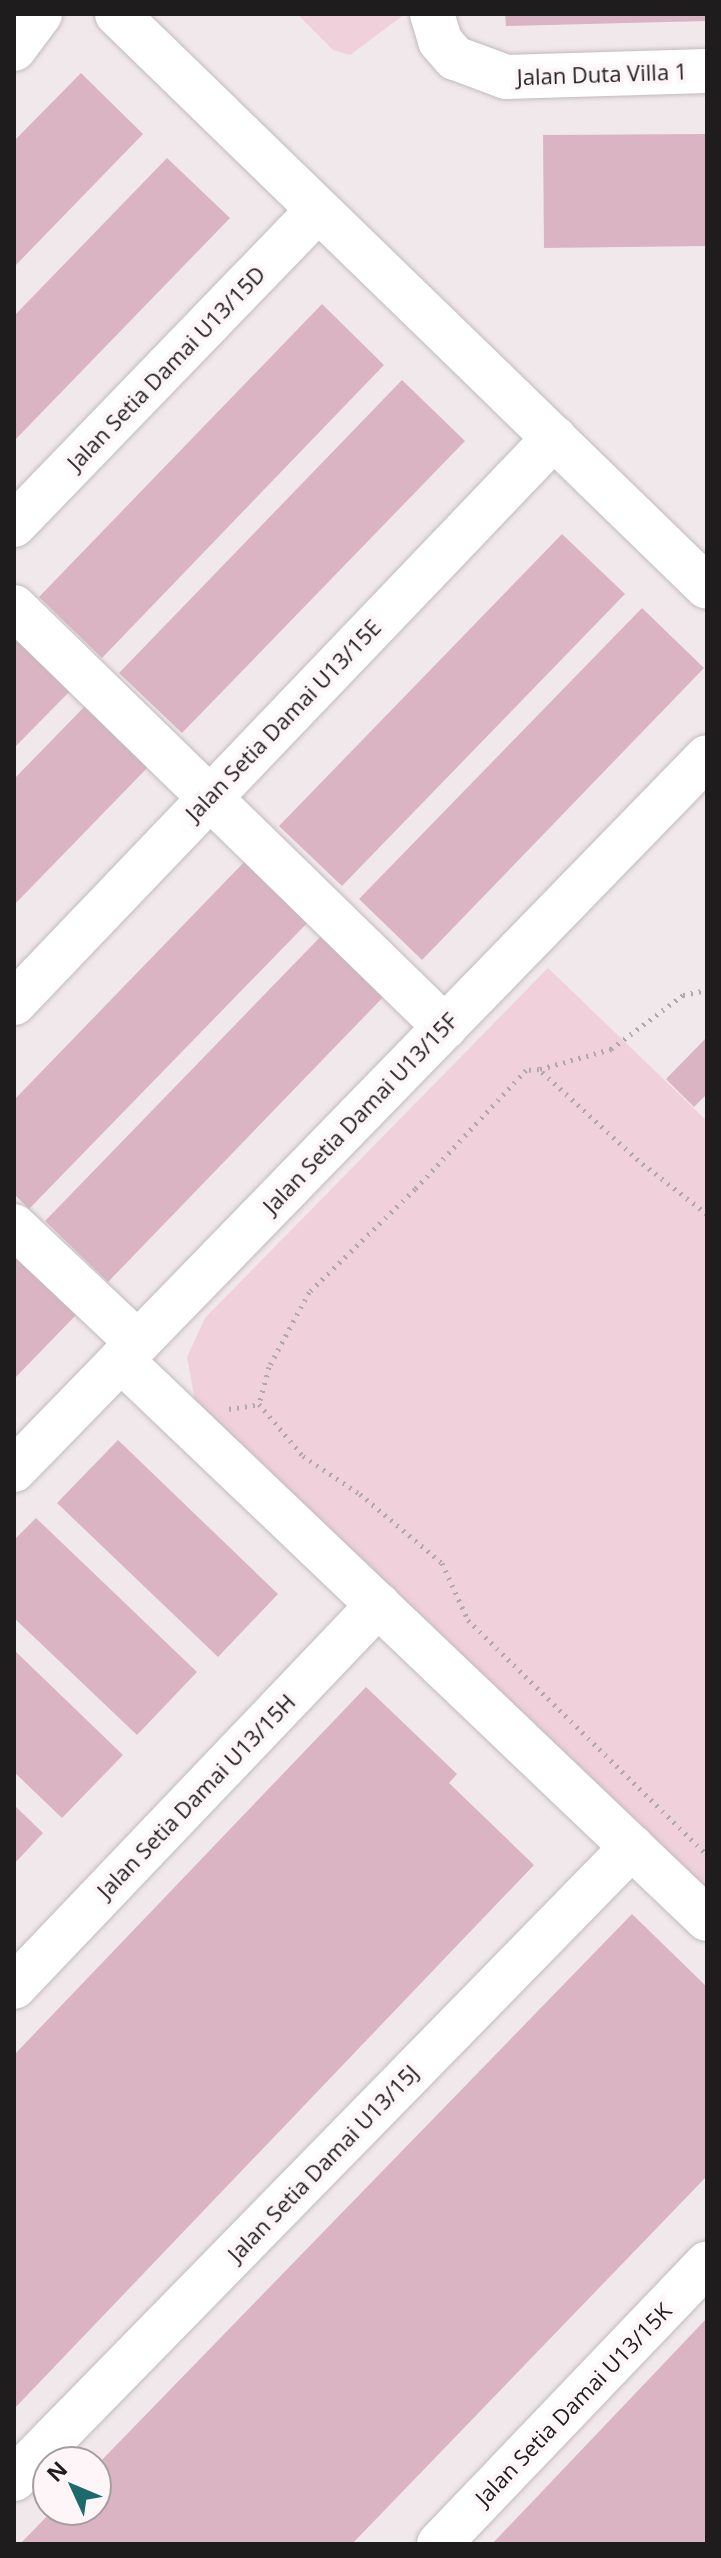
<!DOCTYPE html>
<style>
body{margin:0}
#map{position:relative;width:721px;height:2558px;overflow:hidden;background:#f1e8eb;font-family:"Open Sans",sans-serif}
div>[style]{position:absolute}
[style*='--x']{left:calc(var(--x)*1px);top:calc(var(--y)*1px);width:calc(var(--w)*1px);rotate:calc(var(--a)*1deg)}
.green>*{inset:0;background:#efd0db}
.building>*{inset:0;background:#dbb4c3}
.path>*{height:5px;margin-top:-2.5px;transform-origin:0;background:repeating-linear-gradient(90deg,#b0a9ab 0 2px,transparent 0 8px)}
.roads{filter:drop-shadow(0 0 2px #c2babc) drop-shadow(0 0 2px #c2babc)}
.minor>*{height:44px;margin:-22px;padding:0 22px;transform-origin:22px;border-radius:22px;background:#fff}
span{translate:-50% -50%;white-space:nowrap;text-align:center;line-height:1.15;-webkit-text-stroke:8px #fef5f8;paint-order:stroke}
.street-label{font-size:22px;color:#1f1c1d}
.frame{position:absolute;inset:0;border:16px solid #1f1c1d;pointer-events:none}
.north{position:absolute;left:32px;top:2446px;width:80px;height:80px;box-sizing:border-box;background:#fef5f8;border:2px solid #a59ea0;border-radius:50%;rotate:314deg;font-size:22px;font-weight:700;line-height:32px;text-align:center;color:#1f1c1d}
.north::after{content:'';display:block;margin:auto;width:28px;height:36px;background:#1d6a6c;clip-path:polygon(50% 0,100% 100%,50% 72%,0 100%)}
</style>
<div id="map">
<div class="green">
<i style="clip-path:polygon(297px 14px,405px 14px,350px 55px,333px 50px)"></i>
<i style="clip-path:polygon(548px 968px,707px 1121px,707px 1892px,195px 1400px,187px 1357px,205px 1318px)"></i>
</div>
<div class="building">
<i style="clip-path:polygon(505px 14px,707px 14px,707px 21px,506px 26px)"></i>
<i style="clip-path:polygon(81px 73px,143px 134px,14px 267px,14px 141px)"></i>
<i style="clip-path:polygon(707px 134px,707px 246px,544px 248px,543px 135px)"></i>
<i style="clip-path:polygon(167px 158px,230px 218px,14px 441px,14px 316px)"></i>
<i style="clip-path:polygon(322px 304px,384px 365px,102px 658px,39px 597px)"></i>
<i style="clip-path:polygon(402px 380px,465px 441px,182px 733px,119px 673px)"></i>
<i style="clip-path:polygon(562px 534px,625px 594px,342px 886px,279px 826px)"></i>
<i style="clip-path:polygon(642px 608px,704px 668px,422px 960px,359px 899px)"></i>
<i style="clip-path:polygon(14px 629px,74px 687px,14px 748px)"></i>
<i style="clip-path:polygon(88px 703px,151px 764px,14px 905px,14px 779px)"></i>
<i style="clip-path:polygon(250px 856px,313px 917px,29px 1209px,14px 1194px,14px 1100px)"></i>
<i style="clip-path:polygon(328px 929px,390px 990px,108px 1282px,45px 1221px)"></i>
<i style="clip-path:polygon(707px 1037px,707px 1094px,694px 1107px,666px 1079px)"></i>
<i style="clip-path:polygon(14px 1255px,76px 1315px,14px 1379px)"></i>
<i style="clip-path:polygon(118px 1440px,278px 1594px,218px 1657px,57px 1503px)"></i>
<i style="clip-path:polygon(36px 1518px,197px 1672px,137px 1735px,14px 1618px,14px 1540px)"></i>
<i style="clip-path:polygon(14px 1650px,123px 1755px,62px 1818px,14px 1772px)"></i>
<i style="clip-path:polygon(366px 1687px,457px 1774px,449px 1783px,534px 1865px,14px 2409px,14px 2055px)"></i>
<i style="clip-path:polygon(14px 1805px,43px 1833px,14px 1864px)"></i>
<i style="clip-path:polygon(632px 1914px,707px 1987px,707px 2176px,352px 2544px,20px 2544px,53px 2510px,96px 2510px,96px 2466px)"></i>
<i style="clip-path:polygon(707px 2318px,707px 2544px,492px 2544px)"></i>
</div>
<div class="path">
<i style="--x:540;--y:1069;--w:74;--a:-15.7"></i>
<i style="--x:611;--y:1049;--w:90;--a:-36.9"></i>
<i style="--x:683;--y:995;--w:25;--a:-12"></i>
<i style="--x:707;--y:1214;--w:88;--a:-142"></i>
<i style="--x:638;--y:1160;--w:134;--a:-137.4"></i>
<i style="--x:539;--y:1069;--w:13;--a:176"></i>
<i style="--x:526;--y:1070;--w:163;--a:133"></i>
<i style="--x:415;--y:1189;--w:148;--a:135.8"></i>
<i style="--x:309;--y:1292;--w:85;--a:118.1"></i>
<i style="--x:269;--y:1367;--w:38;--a:105"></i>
<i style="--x:259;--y:1404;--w:68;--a:49.8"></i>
<i style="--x:303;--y:1456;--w:69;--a:33.7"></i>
<i style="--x:360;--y:1494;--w:107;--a:40.1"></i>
<i style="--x:442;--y:1563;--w:63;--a:65.5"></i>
<i style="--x:468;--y:1620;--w:335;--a:44.5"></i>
<i style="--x:229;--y:1409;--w:30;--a:-9"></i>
</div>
<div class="roads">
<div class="minor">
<i style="--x:117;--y:14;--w:822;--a:44.16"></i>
<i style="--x:432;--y:14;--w:28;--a:73"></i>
<i style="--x:440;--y:41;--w:23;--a:49"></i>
<i style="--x:455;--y:58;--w:54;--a:20.4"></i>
<i style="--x:506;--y:77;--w:201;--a:-1.7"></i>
<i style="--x:14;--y:49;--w:44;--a:-53.4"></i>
<i style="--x:14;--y:525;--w:436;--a:-46"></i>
<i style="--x:14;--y:607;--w:602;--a:44.26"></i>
<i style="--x:14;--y:1003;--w:782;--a:-46.3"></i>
<i style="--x:14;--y:1226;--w:170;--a:43.3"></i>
<i style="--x:121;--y:1360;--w:810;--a:43.65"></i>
<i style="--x:14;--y:1470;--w:994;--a:-45.81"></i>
<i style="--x:14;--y:1987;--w:528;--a:-46.38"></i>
<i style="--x:14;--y:2479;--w:884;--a:-45.64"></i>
<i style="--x:439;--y:2544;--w:388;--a:-46.3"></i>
</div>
</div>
<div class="street-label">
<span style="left:602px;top:74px;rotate:-2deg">Jalan Duta Villa 1</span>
<span style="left:166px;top:368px;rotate:-46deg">Jalan Setia Damai U13/15D</span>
<span style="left:283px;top:720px;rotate:-46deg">Jalan Setia Damai U13/15E</span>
<span style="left:360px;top:1113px;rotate:-46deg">Jalan Setia Damai U13/15F</span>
<span style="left:196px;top:1796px;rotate:-46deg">Jalan Setia Damai U13/15H</span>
<span style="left:323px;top:2163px;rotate:-46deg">Jalan Setia Damai U13/15J</span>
<span style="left:573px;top:2404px;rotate:-46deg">Jalan Setia Damai U13/15K</span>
</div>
<div class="frame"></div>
<div class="north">N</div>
</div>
